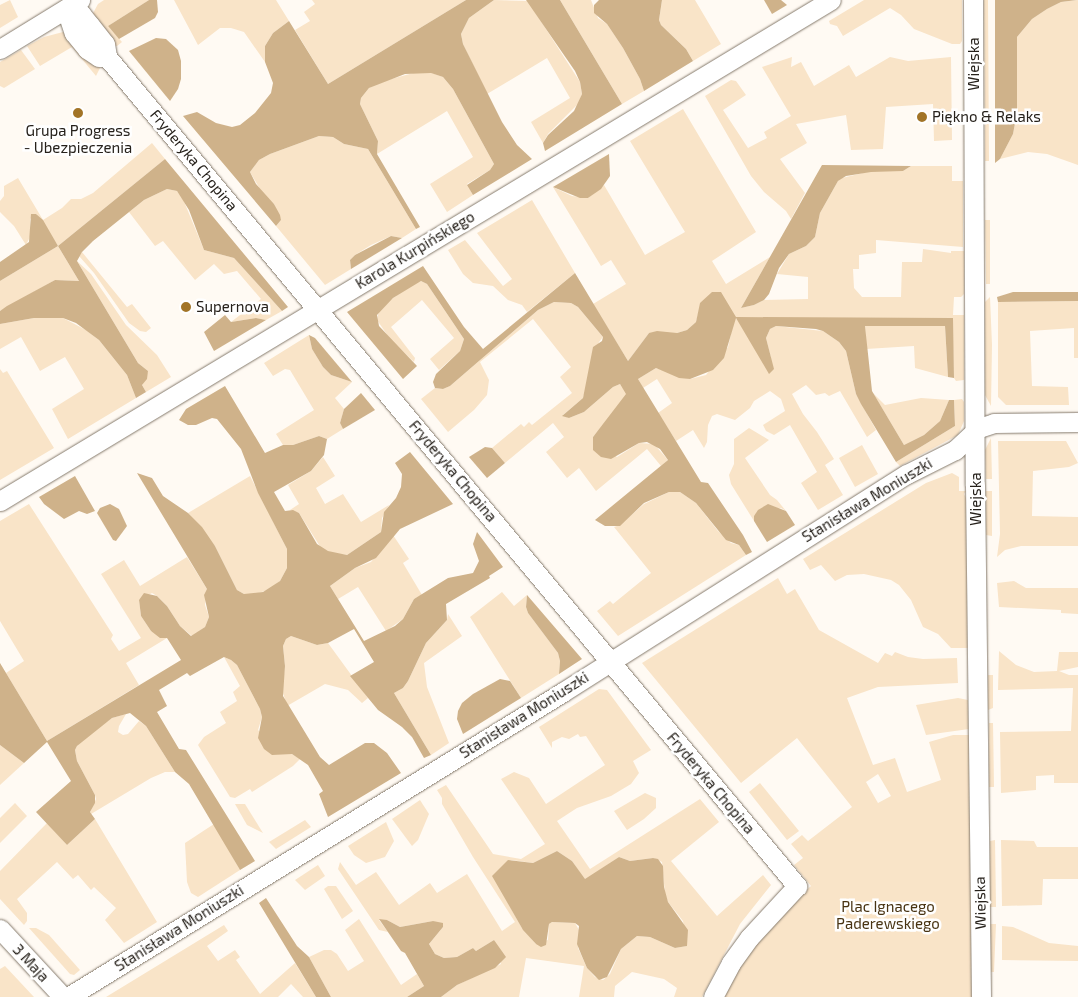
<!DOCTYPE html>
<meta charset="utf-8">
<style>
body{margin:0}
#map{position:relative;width:1078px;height:997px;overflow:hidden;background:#fffaf3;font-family:"Exo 2",sans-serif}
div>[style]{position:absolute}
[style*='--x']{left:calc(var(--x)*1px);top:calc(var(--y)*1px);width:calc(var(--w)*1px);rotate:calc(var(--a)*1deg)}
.green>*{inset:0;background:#f9e4c8}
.forest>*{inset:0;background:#cfb28a}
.roads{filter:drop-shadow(0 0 1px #857a6c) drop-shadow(0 0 1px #857a6c)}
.street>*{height:19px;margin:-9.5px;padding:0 9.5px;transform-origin:9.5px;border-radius:9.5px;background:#fff}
.dots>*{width:14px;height:14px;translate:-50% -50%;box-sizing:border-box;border:2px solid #fff;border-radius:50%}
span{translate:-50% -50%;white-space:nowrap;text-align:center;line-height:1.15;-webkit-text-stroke:5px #fff;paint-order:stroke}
.street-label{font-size:15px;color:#26211b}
.poi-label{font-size:15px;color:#26211b}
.left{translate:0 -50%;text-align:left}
.park-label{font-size:15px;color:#483312}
</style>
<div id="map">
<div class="green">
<i style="clip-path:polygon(10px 0,18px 17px,0 28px,0 5px)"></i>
<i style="clip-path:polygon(104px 0,149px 0,108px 26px,122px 42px,117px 46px,113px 46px,92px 15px,98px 4px)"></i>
<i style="clip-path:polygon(174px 0,276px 0,289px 21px,273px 33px,265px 46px,265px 62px,244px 32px,231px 28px,220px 28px,198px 45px)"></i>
<i style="clip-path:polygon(312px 0,466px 0,328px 84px,295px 30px,310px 21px,304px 12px,315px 4px)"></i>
<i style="clip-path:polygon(494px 0,528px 1px,580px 82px,582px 94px,578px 104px,548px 134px,543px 143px,531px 122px,570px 98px,547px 58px,487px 94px,463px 44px,461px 34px,469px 18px)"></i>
<i style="clip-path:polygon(560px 0,591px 0,598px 18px,607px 24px,623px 48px,640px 79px,644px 91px,622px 104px)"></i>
<i style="clip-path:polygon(662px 0,695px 0,721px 44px,693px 61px,686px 49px,661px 25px,659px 20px)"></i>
<i style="clip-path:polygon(864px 0,962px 0,962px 41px,960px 44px,952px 44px,914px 29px,901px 15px,890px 8px,843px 36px,837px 26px,830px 24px,829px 21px)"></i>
<i style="clip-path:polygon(984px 0,988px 0,989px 161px,985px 161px)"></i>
<i style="clip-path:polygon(1078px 0,1078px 165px,1047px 154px,1028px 152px,1000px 159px,1013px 134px,1017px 113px,1017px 37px,1032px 19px,1047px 9px,1061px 2px)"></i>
<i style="clip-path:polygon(63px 32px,70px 36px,100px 68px,96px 76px,72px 47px,40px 66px,27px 46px,44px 37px)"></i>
<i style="clip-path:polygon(21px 50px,35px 69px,4px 88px,0 86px,0 62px)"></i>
<i style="clip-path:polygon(792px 57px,791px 67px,801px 62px,814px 86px,849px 65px,856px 77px,890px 57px,908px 61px,951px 57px,952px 140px,934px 141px,933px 104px,886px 107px,883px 149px,851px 150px,846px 115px,796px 124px,807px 143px,780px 159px,805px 193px,791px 219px,786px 211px,764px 192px,751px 176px,705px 96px,731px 80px,736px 81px,746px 95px,723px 110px,748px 148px,767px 138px,764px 132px,791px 116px,762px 67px)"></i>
<i style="clip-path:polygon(417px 72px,432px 73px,443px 77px,453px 89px,494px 164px,490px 170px,467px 184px,473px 195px,447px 212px,430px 184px,473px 157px,447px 111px,377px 154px,378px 141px,360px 104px,361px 98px,369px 88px,380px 82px)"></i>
<i style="clip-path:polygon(683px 109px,756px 232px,712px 261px,726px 284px,770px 257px,741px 308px,754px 305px,764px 300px,808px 299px,808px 277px,777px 274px,789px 254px,806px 246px,815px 237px,820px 213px,838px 181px,842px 178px,871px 171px,903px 171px,911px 166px,952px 166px,952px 181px,963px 181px,963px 247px,876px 240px,876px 253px,859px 255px,859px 269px,853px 269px,854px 288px,862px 297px,901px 297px,902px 262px,922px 262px,923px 249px,951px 253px,951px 251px,964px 251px,964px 294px,961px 297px,954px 297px,953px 315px,964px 315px,964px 380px,956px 381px,954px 378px,952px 318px,736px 318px,771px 358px,766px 338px,770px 329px,776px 326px,823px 331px,839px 342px,846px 351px,856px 394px,876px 430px,867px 437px,840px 391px,829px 396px,825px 393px,816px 395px,806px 385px,792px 394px,803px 414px,817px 432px,834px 459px,825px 465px,843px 495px,818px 510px,801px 483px,817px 472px,790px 425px,774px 435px,766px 431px,763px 425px,785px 411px,781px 399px,770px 391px,754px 401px,750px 408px,735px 420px,717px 414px,712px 416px,708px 425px,707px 442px,704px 448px,693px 430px,676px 441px,658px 413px,672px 403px,657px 379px,643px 388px,638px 379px,656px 368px,690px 379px,706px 375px,728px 347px,731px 334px,701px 303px,696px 322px,687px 330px,677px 333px,649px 333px,628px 361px,593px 304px,626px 284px,611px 260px,601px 266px,553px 187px,572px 196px,588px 198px,604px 185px,645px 255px,685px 232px,630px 141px)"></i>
<i style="clip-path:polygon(319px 136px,333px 137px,344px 144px,368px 149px,416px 229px,402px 238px,391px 236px,371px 245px,355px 255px,350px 260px,351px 269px,325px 285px,276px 226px,281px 220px,274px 204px,264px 196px,250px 172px,259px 160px,270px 154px)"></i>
<i style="clip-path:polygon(152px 143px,165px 159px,58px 246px,79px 281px,55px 280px,0 311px,0 281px,58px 246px,36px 214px,30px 219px,30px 237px,26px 245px,14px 226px,0 212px,0 201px,4px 196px,4px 186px,18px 178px,43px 220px,62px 208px,71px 199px,81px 199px,93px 193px)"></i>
<i style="clip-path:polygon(167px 189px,177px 191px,183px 199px,204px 250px,234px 258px,282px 311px,266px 320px,256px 318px,231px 322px,261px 299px,237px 271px,224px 274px,214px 264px,195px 280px,163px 241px,155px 246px,129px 212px,144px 200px)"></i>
<i style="clip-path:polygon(532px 200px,575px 273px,527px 312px,522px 305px,508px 300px,493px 286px,473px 283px,463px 274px,448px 250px,465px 240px,503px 286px,512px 279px,477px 233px)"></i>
<i style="clip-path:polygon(985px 220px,990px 220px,990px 284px,986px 284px)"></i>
<i style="clip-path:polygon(82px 252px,127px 307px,132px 304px,151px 328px,146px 332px,140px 331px,129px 323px,94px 273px,79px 256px)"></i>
<i style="clip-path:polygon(77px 261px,91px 274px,126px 325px,157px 355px,171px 377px,146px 392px,142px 385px,148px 371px,138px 363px)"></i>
<i style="clip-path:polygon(421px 281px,427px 284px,464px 339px,460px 351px,439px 370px,430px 359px,454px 338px,422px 300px,391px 327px,415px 358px,414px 362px,390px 339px,377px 320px,379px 310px,385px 304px,411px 285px)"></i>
<i style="clip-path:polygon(990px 297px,992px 345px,991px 406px,985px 395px,985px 302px)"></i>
<i style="clip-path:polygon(1078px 301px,1078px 358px,1074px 358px,1074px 328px,1030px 331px,1032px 386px,1068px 387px,1069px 405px,1006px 405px,998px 397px,998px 302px)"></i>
<i style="clip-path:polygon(554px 302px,571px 303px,578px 307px,603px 337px,599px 342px,583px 398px,563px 415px,569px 418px,584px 412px,613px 387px,620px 384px,627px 394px,623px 401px,593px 437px,617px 457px,639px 443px,654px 444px,668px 460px,661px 466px,647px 449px,596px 491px,579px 468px,567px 478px,546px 452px,564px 437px,553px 423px,505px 463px,492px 448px,521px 424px,524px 427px,529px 422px,532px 425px,572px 393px,560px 377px,571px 367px,533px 319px,480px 362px,489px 380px,487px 395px,474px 410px,448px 432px,421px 399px,435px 388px,443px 389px,450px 386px,538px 310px)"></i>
<i style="clip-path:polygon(34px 318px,63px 318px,86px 330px,99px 340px,127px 375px,136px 398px,68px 439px,52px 409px,84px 389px,65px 357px,40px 371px,21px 337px,0 349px,0 324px)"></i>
<i style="clip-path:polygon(865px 325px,945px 326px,948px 377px,915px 368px,914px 346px,866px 349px)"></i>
<i style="clip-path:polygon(309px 335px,312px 349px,323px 367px,331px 375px,352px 382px,335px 398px,344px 409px,340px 423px,343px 429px,327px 439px,319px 436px,293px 445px,283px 445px,276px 434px,314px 410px,290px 370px,285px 369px,273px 376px,264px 363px)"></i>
<i style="clip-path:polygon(0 369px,3px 373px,7px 371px,54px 448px,0 480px)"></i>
<i style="clip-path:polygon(873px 393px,885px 405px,921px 398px,949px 400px,940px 421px,924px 435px,904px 445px)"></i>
<i style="clip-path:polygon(962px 399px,964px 402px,964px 421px,958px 435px,900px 466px,896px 462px,955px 426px,954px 400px)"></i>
<i style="clip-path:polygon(749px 428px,769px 440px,745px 458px,770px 495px,777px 500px,786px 511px,781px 508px,754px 516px,754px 521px,731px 484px,729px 475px,734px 464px,734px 439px)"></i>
<i style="clip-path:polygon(991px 438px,992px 479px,986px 479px,985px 450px)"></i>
<i style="clip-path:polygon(998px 441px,1066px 441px,1078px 463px,1069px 467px,1033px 471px,1032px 516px,1078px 517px,1078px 546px,1021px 546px,1005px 550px,997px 557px,1000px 534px)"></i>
<i style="clip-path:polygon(862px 445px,878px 474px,855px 487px,839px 458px)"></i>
<i style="clip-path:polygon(323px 457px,335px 476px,316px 488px,325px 504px,343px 494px,361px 522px,389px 505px,382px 518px,381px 532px,347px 555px,332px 553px,321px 548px,299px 513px,290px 510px,299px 504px,288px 485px,311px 471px)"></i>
<i style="clip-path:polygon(952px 473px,959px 477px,959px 491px,966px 491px,964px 494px,966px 498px,968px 648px,951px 648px,938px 634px,923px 627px,911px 600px,899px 585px,891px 580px,864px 574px,847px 575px,835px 581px,821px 565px,810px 570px,803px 559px,926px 483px)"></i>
<i style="clip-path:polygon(250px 476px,287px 549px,288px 559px,287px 568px,280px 581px,268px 590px,252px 595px,244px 594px,237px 590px,215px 546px,188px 513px)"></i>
<i style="clip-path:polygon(986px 491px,992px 491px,992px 536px,986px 535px)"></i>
<i style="clip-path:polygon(669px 492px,680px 492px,696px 503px,718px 531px,731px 543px,739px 545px,746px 555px,618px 636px,597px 611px,610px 601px,613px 604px,651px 573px,614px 527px,620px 525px,644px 504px)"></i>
<i style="clip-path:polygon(29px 504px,113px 635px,111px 639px,119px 651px,141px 638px,101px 574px,124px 560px,140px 586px,187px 557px,207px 589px,205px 605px,209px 617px,205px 627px,192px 636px,180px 626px,167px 606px,157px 596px,152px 593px,139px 600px,141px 616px,151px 631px,163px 638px,167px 638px,126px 663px,139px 685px,47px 741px,6px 673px,24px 661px,0 621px,0 521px)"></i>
<i style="clip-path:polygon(393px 535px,409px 559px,403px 563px,422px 595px,414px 599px,403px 619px,386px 631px,358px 587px,338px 599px,330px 586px,355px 568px,371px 562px)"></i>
<i style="clip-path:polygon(evenodd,778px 578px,787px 594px,795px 589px,819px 630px,878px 663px,885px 653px,892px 656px,895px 652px,908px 657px,923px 659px,957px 658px,958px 683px,878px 687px,847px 698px,873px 765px,895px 758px,907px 792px,941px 780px,929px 742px,953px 735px,969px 735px,972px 997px,722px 997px,740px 966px,759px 939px,795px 900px,811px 886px,794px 865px,803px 858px,791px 844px,802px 835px,808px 841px,852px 807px,797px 738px,741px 783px,642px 663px,778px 578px,878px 774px,891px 796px,878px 803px,866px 782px,878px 774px)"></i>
<i style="clip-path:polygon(1014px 581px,1026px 588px,1078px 588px,1078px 614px,1061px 613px,1061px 610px,999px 607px,997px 583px)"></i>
<i style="clip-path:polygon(502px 592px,514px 606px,527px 595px,526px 607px,528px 613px,558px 653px,560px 661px,559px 674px,521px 698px,470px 617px)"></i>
<i style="clip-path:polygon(448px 614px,462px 636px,424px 663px,427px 687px,449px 743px,431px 755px,394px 693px,403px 688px,408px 681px,426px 643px,447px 620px)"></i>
<i style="clip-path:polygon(291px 636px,317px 645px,328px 643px,368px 698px,362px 703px,348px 690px,325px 684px,287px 706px,282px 690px,285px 666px,283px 646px,286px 639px)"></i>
<i style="clip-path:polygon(999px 651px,1016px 665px,1034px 672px,1057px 671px,1059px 652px,1078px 652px,1078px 667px,1059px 671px,1069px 675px,1078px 675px,1078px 783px,1054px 783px,1054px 775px,1036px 776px,1036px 790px,1001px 793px,1000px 732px,1071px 731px,1073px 688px,998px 690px)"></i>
<i style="clip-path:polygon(224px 657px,231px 660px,237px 665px,260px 709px,262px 717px,258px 730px,283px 754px,292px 754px,300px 759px,293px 766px,252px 792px,250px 789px,235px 798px,230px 797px,198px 745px,204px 737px,226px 723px,220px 712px,237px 701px,233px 692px,240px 686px)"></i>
<i style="clip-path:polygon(988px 675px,993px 675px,993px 708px,988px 710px)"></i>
<i style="clip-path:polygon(evenodd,599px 689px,607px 690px,651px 750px,633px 761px,639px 773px,631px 784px,611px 796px,577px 808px,557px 821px,590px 869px,700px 799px,719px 822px,671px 861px,717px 916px,763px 875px,771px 885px,740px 924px,702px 997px,674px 997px,677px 988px,664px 979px,632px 972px,615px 986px,614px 997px,579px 997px,584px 966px,526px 958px,519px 997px,441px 997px,457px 985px,501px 964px,494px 940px,476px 951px,473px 948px,457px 957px,444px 958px,435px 954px,429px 944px,443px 927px,433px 921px,400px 927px,387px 920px,379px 920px,388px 932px,379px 930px,338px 869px,340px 862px,356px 885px,376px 872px,399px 905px,430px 883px,437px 893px,467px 874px,502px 931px,515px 922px,473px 857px,442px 804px,442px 798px,437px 790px,446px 785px,493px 854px,521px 859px,545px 844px,501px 779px,514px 772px,529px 778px,546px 804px,605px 765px,586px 736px,580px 737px,578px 734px,569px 739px,562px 737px,552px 742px,552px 748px,539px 727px,599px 689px,557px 851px,572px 861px,585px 880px,619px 857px,630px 861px,653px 858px,662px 862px,665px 894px,668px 902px,683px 921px,687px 946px,675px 948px,650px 937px,637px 936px,621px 949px,610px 974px,603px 980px,595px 977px,587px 968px,578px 948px,579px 930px,575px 923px,552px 922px,549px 924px,548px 940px,536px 944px,522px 928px,493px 876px,511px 860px,533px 863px,557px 851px)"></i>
<i style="clip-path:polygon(958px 698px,968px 700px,969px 729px,926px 735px,916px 705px)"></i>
<i style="clip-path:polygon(126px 714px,119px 726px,118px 732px,123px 735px,128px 734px,139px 721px,146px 726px,175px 772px,165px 772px,151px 778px,91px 814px,90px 812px,96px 799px,95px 795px,77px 761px,75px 750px,80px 741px,112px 718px)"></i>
<i style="clip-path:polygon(989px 723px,993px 723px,994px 787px,989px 787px)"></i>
<i style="clip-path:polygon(0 745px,24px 763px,0 785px)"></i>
<i style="clip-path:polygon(760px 783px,799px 831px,787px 840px,749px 792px)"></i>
<i style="clip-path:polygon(645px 793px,656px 798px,656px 808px,644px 819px,627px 830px,614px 811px)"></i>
<i style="clip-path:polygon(420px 800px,429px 814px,418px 840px,412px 846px,392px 819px)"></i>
<i style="clip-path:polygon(15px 803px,27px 816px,0 843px,0 818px)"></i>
<i style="clip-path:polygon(235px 804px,245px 804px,263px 833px,247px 825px)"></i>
<i style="clip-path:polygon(95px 819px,157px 922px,124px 943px,105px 920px,116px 908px,94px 887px,91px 890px,78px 875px,73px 879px,57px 862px,17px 899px,27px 913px,27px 921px,24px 925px,0 899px,0 871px,47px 823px,67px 845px)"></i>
<i style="clip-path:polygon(305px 820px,311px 827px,276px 849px,269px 842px)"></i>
<i style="clip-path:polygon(386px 822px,394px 841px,385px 857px,366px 863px,354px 855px,348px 846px)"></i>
<i style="clip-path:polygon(214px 824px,240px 870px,198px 897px,191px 893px,187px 882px,185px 843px)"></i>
<i style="clip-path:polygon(995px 840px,996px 907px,990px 907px,990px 841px)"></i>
<i style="clip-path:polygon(1001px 840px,1034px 841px,1037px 847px,1078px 847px,1078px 879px,1043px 879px,1042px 905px,1002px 906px)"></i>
<i style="clip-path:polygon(318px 865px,325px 876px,305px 890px,295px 880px)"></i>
<i style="clip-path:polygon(328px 886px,336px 886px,353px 911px,342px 919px,324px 889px)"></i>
<i style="clip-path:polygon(359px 919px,401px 985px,417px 974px,424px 986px,407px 997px,331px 997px,309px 957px,324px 950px,331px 950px,337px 954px,348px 971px,364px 961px,345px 930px)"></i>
<i style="clip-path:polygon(990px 924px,996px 924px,994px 972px,991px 972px)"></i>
<i style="clip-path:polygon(224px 925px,228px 931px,207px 946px,218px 961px,235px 950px,240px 957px,236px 960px,260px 994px,295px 963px,316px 997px,303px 997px,291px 984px,278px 997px,106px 997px)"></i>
<i style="clip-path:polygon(1002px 926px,1013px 927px,1049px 943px,1078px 946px,1078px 961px,1002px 960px)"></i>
<i style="clip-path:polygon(29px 928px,36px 928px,49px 935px,80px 970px,74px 975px,70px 974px)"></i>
<i style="clip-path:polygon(5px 966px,34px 997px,0 997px,0 969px)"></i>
</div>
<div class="forest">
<i style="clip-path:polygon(149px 0,157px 0,158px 12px,155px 18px,119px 39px,108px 26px)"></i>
<i style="clip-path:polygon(466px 0,494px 0,469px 18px,461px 34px,463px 44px,502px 122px,517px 145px,532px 159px,473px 195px,467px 185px,490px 170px,494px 164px,453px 89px,443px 77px,431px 73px,405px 74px,369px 88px,361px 98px,360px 104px,378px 141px,377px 154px,420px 227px,416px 229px,368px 149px,344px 144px,333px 137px,319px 136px,270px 154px,259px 160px,250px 172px,256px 184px,274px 204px,280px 215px,281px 220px,276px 226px,183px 116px,197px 112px,216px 123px,232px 127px,240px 125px,255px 113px,271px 93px,273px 83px,265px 62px,265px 46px,273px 33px,289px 21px,328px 84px)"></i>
<i style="clip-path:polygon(526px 0,560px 0,622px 104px,545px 151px,543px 143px,548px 135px,574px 111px,582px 94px,580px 82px,575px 71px)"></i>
<i style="clip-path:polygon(599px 0,662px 0,659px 20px,661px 25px,686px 49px,693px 61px,644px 91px,640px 79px,623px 48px,607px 24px,594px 13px,594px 5px)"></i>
<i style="clip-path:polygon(764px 0,781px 0,787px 5px,772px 14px)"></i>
<i style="clip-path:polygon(995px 0,1077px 0,1061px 2px,1047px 9px,1032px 19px,1017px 37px,1017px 113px,1013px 134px,1000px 159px,995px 163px)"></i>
<i style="clip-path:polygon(156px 38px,166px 39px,178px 50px,181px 61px,181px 79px,178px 89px,170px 101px,129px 51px)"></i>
<i style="clip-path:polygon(609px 154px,610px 176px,601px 189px,588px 198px,580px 198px,553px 187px)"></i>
<i style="clip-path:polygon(165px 159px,288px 307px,282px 311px,234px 258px,204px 250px,189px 210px,177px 191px,167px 189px,144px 200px,93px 241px,82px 252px,77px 261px,138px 363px,148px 371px,147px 379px,142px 385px,146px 392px,136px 398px,127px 375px,99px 340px,76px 323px,63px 318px,34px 318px,0 324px,0 311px,7px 306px,55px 280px,79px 281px,58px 246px,0 281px,0 262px,29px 242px,31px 214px,36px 214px,43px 220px,58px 246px)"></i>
<i style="clip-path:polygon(822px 165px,911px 166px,903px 171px,871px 172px,846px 176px,838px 181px,820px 213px,815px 237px,806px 246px,789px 254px,779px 268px,769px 294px,764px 300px,754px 305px,741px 308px)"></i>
<i style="clip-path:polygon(391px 236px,402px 238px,351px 269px,350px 260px,355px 255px)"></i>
<i style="clip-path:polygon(423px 266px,464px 327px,483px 349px,575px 273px,628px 361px,649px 333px,657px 331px,677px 333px,687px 330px,696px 322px,700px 303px,712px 292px,721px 292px,736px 317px,953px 318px,954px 378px,948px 377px,945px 326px,865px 326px,872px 391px,904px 445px,924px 435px,940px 421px,949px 400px,954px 400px,955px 426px,896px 462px,861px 404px,856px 394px,846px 351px,839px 342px,823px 331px,816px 329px,776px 326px,770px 329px,766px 338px,774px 369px,769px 374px,736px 318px,724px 358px,713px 370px,690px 379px,679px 378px,656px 368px,638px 379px,701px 482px,708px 483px,743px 535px,752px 552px,746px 555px,739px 545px,726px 540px,696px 503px,680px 492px,669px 492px,644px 503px,620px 526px,605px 526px,595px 520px,668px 460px,660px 449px,647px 442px,639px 443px,611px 459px,601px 457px,593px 450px,593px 437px,626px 394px,620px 384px,613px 387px,584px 412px,569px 418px,562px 416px,583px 398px,593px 347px,602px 341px,603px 337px,578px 307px,571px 303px,554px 302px,538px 310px,450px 386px,443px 389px,435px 388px,433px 382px,436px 374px,460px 351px,464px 339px,427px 284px,421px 281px,393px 298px,377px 315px,379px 326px,417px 366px,403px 379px,347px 312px)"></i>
<i style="clip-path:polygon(1013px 292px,1078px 292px,1078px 301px,998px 302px,997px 297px)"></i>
<i style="clip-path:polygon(225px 315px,231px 322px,256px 318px,266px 320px,214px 351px,204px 332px)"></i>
<i style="clip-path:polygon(309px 335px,315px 338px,352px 382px,331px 375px,323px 367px,312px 349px)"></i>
<i style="clip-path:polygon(225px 386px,265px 453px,283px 445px,293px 445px,319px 436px,327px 439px,324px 455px,311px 471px,274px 492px,285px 511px,293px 510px,299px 513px,317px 544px,328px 551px,347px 555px,381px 532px,384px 512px,396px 498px,401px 487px,402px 474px,395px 463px,410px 452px,453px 504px,400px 529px,376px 558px,355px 568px,330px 586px,364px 641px,395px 626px,403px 619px,414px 599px,448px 578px,473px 573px,479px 561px,473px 544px,477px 532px,503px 567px,489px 576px,490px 578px,446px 604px,447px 620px,426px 643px,408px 681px,403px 688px,394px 693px,431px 755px,424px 758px,412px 737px,402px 727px,378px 710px,350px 676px,374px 662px,354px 629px,328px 643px,317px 645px,291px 636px,286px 639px,283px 646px,285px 666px,283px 696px,320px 757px,329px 765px,365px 743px,374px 743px,387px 753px,401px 773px,328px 817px,319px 794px,323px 791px,308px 765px,292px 754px,272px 755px,264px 749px,258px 738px,262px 717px,260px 709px,237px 665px,231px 660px,224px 657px,190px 676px,187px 673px,159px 690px,167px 706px,157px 712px,179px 749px,186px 750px,255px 861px,240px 870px,189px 784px,175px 772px,146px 726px,130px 713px,112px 718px,77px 746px,75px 750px,77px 761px,95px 795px,95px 803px,90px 812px,95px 819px,67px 845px,36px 812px,71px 781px,47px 742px,24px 763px,0 745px,0 663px,47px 741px,181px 660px,167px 638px,160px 638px,151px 631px,141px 616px,139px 600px,144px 593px,157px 596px,167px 606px,180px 626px,191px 636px,205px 627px,209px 617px,204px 595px,207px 589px,137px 473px,152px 478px,163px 496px,188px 513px,202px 527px,215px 546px,237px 590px,244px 594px,263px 592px,280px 581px,287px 568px,287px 549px,258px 493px,241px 449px,217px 419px,212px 418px,196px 425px,188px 425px,179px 420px,186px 409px)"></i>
<i style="clip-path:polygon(361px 393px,375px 410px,343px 429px,340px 423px,344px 409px)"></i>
<i style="clip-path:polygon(485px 447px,492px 448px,505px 463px,487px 478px,469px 457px)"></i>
<i style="clip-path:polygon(75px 476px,95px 511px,87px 514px,79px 511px,64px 519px,44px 504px,39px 497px)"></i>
<i style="clip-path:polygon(110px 504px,119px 509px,127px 526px,116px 541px,113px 540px,97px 513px,100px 508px)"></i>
<i style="clip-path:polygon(768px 504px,786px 511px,795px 525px,767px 542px,754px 521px,754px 516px,758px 510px)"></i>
<i style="clip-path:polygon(527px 595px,582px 659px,559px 674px,560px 661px,558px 653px,528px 613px,526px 607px)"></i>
<i style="clip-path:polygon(500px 679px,510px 681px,521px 698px,463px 734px,457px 719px,458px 711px,462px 703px,473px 694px)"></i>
<i style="clip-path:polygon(557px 851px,572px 861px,585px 879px,619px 857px,630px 861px,653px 858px,658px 859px,663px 866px,664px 887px,668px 902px,688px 930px,687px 946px,675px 948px,650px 937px,637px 936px,621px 949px,607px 977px,599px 980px,587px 968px,581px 954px,577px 944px,579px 926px,575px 923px,552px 922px,549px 924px,546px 945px,541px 947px,536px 944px,523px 930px,492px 876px,508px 860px,533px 863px)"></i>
<i style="clip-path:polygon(266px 898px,297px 946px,309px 957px,331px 997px,316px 997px,259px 903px)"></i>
<i style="clip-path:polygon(379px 919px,387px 920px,400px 927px,433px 921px,443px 923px,443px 927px,429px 944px,435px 954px,444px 958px,457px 957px,473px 948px,476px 951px,494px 940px,506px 957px,495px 968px,457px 985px,441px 997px,407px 997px,424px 986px,405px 953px,401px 951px)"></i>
</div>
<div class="roads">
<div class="street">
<i style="--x:973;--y:0;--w:485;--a:89.8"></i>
<i style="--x:975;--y:485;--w:512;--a:89.33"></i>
<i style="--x:66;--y:9;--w:16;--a:18"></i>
<i style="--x:81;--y:14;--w:14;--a:51"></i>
<i style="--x:90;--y:25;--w:24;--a:52"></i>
<i style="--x:105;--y:44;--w:13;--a:81"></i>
<i style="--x:107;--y:57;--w:1079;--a:50.23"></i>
<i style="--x:797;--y:886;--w:71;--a:132.7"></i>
<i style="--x:749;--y:938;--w:31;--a:126"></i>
<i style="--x:731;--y:963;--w:38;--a:118"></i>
<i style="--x:66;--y:9;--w:25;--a:72"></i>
<i style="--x:74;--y:33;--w:21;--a:51"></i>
<i style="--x:87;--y:49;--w:14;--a:34"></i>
<i style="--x:99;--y:57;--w:8;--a:0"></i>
<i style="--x:0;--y:49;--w:94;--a:-31.5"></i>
<i style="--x:0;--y:501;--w:970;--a:-31.09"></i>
<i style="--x:0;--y:929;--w:93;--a:47.2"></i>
<i style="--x:68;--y:997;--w:581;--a:-31.64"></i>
<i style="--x:563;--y:692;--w:407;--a:-32.4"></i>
<i style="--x:907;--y:474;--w:54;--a:-26.6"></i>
<i style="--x:955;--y:450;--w:33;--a:-43"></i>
<i style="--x:979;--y:428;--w:16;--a:-18"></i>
<i style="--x:994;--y:423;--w:84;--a:-0.7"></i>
</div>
</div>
<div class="dots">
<i style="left:78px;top:113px;background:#a27427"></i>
<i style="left:922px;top:117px;background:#a27427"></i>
<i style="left:186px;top:307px;background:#a27427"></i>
</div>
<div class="street-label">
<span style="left:974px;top:64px;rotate:-90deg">Wiejska</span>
<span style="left:194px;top:160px;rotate:50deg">Fryderyka Chopina</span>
<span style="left:415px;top:250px;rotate:-31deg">Karola Kurpińskiego</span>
<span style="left:453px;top:471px;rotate:50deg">Fryderyka Chopina</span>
<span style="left:976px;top:499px;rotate:-90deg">Wiejska</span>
<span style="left:867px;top:500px;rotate:-31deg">Stanisława Moniuszki</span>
<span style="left:524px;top:715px;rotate:-32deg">Stanisława Moniuszki</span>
<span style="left:711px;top:783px;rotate:50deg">Fryderyka Chopina</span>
<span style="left:980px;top:903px;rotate:-91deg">Wiejska</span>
<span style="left:179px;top:928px;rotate:-32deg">Stanisława Moniuszki</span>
<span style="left:31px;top:963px;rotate:47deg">3 Maja</span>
</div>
<div class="poi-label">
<span class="left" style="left:932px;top:117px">Piękno &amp; Relaks</span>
<span style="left:78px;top:139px">Grupa Progress<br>- Ubezpieczenia</span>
<span class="left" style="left:196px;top:307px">Supernova</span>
</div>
<div class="park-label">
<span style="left:888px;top:915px">Plac Ignacego<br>Paderewskiego</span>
</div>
</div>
